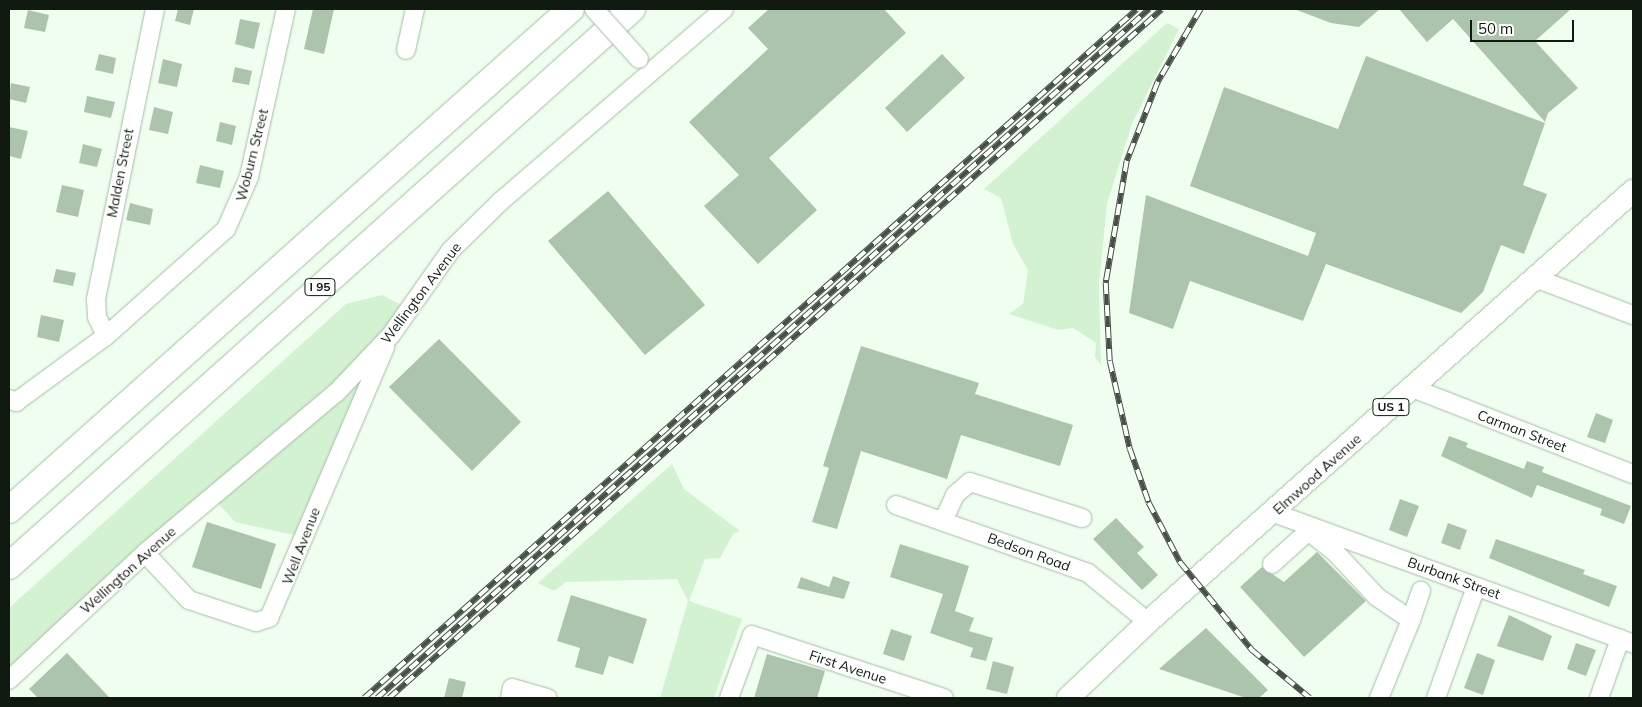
<!DOCTYPE html>
<style>
body{margin:0}
#map{position:relative;width:1642px;height:707px;overflow:hidden;background:#f0feef;font-family:Mulish,sans-serif}
div>[style]{position:absolute}
[style*='--x']{left:calc(var(--x)*1px);top:calc(var(--y)*1px);width:calc(var(--w)*1px);rotate:calc(var(--a)*1deg)}
.green>*{inset:0;background:#d3f2d2}
.building>*{inset:0;background:#acc4ac}
.roads{filter:drop-shadow(0 0 1px #a5bca4) drop-shadow(0 0 1px #a5bca4)}
.minor>*{height:18px;margin:-9px;padding:0 9px;transform-origin:9px;border-radius:9px;background:#fff}
.major>*{height:22px;margin:-11px;padding:0 11px;transform-origin:11px;border-radius:11px;background:#fff}
.highway>*{height:26px;margin:-13px;padding:0 13px;transform-origin:13px;border-radius:13px;background:#fff}
.rail>*{height:5.5px;margin-top:-2.75px;transform-origin:0;background:repeating-linear-gradient(90deg,#fff 0 11px,#465046 0 22px);box-sizing:border-box;border-block:1px solid #465046}
.bridges{filter:drop-shadow(0 0 1px #a5bca4) drop-shadow(0 0 1px #a5bca4)}
.minor-bridge>*{height:18px;margin:-9px;padding:0 9px;transform-origin:9px;border-radius:9px;background:#fff}
span{translate:-50% -50%;white-space:nowrap;text-align:center;line-height:1.15;-webkit-text-stroke:4px #fff;paint-order:stroke}
.shield-label span{padding:1px 4px;background:#fff;border:1px solid;border-radius:4px;-webkit-text-stroke-width:0}
.shield-label{font-size:12px;color:#111a11;font-weight:700}
.street-label{font-size:14px;color:#111a11}
.frame{position:absolute;inset:0;border:10px solid #111a11;pointer-events:none}
.scale{position:absolute;left:1470px;top:20px;width:104px;height:22px;box-sizing:border-box;border:2px solid #111a11;border-top:0;padding-left:6px;font-size:15px;line-height:18px;white-space:nowrap;color:#111a11;-webkit-text-stroke:4px #fff;paint-order:stroke}
</style>
<div id="map">
<div class="green">
<i style="clip-path:polygon(1167px 23px,1179px 29px,1132px 124px,1107px 204px,1099px 284px,1101px 365px,1095px 357px,1096px 343px,1073px 328px,1058px 330px,1009px 314px,1023px 304px,1028px 270px,1013px 244px,1001px 198px,984px 189px)"></i>
<i style="clip-path:polygon(382px 295px,407px 308px,298px 536px,235px 522px,212px 496px,9px 682px,9px 608px,346px 304px)"></i>
<i style="clip-path:polygon(672px 464px,684px 489px,740px 531px,733px 534px,720px 558px,705px 559px,689px 601px,742px 619px,714px 698px,660px 698px,688px 601px,677px 579px,566px 582px,554px 591px,538px 583px)"></i>
</div>
<div class="building">
<i style="clip-path:polygon(178px 9px,194px 9px,190px 25px,175px 21px)"></i>
<i style="clip-path:polygon(313px 9px,334px 9px,324px 54px,304px 49px)"></i>
<i style="clip-path:polygon(769px 9px,884px 9px,906px 33px,769px 158px,817px 210px,758px 264px,704px 206px,739px 175px,689px 122px,768px 49px,748px 28px)"></i>
<i style="clip-path:polygon(1294px 9px,1380px 9px,1359px 27px,1331px 23px)"></i>
<i style="clip-path:polygon(1399px 9px,1571px 9px,1535px 41px,1578px 88px,1548px 113px,1545px 122px,1453px 19px,1427px 42px)"></i>
<i style="clip-path:polygon(28px 10px,49px 15px,45px 32px,24px 28px)"></i>
<i style="clip-path:polygon(240px 19px,260px 23px,254px 49px,235px 44px)"></i>
<i style="clip-path:polygon(99px 54px,116px 58px,113px 74px,95px 70px)"></i>
<i style="clip-path:polygon(942px 54px,965px 78px,907px 132px,885px 108px)"></i>
<i style="clip-path:polygon(1366px 56px,1545px 123px,1523px 185px,1547px 194px,1524px 254px,1501px 245px,1483px 292px,1461px 313px,1326px 264px,1303px 321px,1190px 281px,1173px 329px,1129px 313px,1146px 195px,1308px 256px,1316px 233px,1190px 186px,1224px 87px,1338px 129px)"></i>
<i style="clip-path:polygon(163px 59px,182px 64px,177px 87px,158px 83px)"></i>
<i style="clip-path:polygon(235px 67px,252px 71px,249px 85px,232px 82px)"></i>
<i style="clip-path:polygon(11px 83px,30px 87px,26px 103px,9px 99px)"></i>
<i style="clip-path:polygon(87px 96px,115px 102px,111px 118px,84px 112px)"></i>
<i style="clip-path:polygon(154px 107px,173px 112px,168px 134px,149px 130px)"></i>
<i style="clip-path:polygon(220px 122px,236px 126px,232px 145px,216px 141px)"></i>
<i style="clip-path:polygon(9px 127px,28px 131px,21px 159px,9px 156px)"></i>
<i style="clip-path:polygon(83px 144px,102px 149px,97px 167px,79px 163px)"></i>
<i style="clip-path:polygon(200px 165px,224px 171px,220px 188px,196px 183px)"></i>
<i style="clip-path:polygon(62px 185px,84px 190px,78px 217px,56px 212px)"></i>
<i style="clip-path:polygon(608px 191px,705px 305px,645px 355px,548px 241px)"></i>
<i style="clip-path:polygon(130px 203px,153px 209px,150px 225px,126px 220px)"></i>
<i style="clip-path:polygon(56px 269px,76px 273px,73px 286px,53px 282px)"></i>
<i style="clip-path:polygon(41px 315px,64px 320px,59px 342px,37px 337px)"></i>
<i style="clip-path:polygon(439px 339px,521px 422px,472px 471px,389px 387px)"></i>
<i style="clip-path:polygon(861px 346px,979px 383px,975px 394px,1073px 425px,1060px 466px,961px 435px,947px 479px,861px 451px,837px 529px,812px 522px,829px 468px,823px 466px)"></i>
<i style="clip-path:polygon(1596px 413px,1613px 420px,1605px 443px,1587px 437px)"></i>
<i style="clip-path:polygon(1449px 436px,1468px 443px,1466px 447px,1524px 469px,1527px 461px,1544px 467px,1542px 472px,1631px 506px,1624px 524px,1600px 515px,1602px 509px,1537px 485px,1532px 498px,1441px 456px)"></i>
<i style="clip-path:polygon(1400px 499px,1419px 506px,1407px 537px,1389px 530px)"></i>
<i style="clip-path:polygon(1116px 518px,1144px 547px,1137px 553px,1158px 575px,1142px 590px,1093px 539px)"></i>
<i style="clip-path:polygon(207px 522px,276px 544px,261px 589px,192px 567px)"></i>
<i style="clip-path:polygon(1448px 523px,1467px 530px,1460px 550px,1441px 543px)"></i>
<i style="clip-path:polygon(1496px 539px,1585px 570px,1583px 574px,1617px 586px,1609px 607px,1489px 558px)"></i>
<i style="clip-path:polygon(900px 544px,969px 566px,955px 611px,974px 618px,969px 631px,993px 638px,986px 661px,970px 657px,973px 648px,930px 633px,943px 594px,890px 577px)"></i>
<i style="clip-path:polygon(1317px 552px,1366px 601px,1304px 657px,1240px 587px,1262px 567px,1284px 582px)"></i>
<i style="clip-path:polygon(833px 576px,850px 582px,844px 599px,797px 588px,801px 577px,829px 587px)"></i>
<i style="clip-path:polygon(571px 595px,647px 619px,633px 664px,609px 656px,603px 675px,575px 667px,580px 648px,557px 641px)"></i>
<i style="clip-path:polygon(1509px 615px,1552px 636px,1543px 661px,1497px 646px)"></i>
<i style="clip-path:polygon(1206px 628px,1268px 690px,1259px 698px,1246px 698px,1159px 669px)"></i>
<i style="clip-path:polygon(891px 629px,912px 636px,904px 661px,883px 654px)"></i>
<i style="clip-path:polygon(1576px 643px,1596px 650px,1586px 676px,1567px 669px)"></i>
<i style="clip-path:polygon(67px 653px,110px 698px,38px 698px,29px 689px)"></i>
<i style="clip-path:polygon(1477px 653px,1495px 660px,1483px 695px,1464px 688px)"></i>
<i style="clip-path:polygon(767px 654px,825px 671px,817px 698px,754px 698px)"></i>
<i style="clip-path:polygon(993px 661px,1014px 667px,1007px 694px,986px 689px)"></i>
<i style="clip-path:polygon(449px 678px,466px 682px,462px 698px,444px 698px)"></i>
</div>
<div class="roads">
<div class="minor">
<i style="--x:406;--y:50;--w:42;--a:-77.6"></i>
<i style="--x:1535;--y:278;--w:105;--a:20.7"></i>
<i style="--x:106;--y:336;--w:21;--a:-115"></i>
<i style="--x:97;--y:317;--w:18;--a:-93"></i>
<i style="--x:96;--y:299;--w:296;--a:-78.5"></i>
<i style="--x:1412;--y:388;--w:237;--a:21.3"></i>
<i style="--x:9;--y:399;--w:8;--a:23"></i>
<i style="--x:16;--y:402;--w:112;--a:-36.3"></i>
<i style="--x:106;--y:336;--w:161;--a:-41.7"></i>
<i style="--x:226;--y:229;--w:57;--a:-66.1"></i>
<i style="--x:249;--y:177;--w:172;--a:-77.6"></i>
<i style="--x:896;--y:505;--w:204;--a:19.5"></i>
<i style="--x:1088;--y:573;--w:77;--a:39.2"></i>
<i style="--x:1274;--y:513;--w:382;--a:20"></i>
<i style="--x:943;--y:521;--w:29;--a:-65"></i>
<i style="--x:955;--y:495;--w:20;--a:-41"></i>
<i style="--x:970;--y:482;--w:118;--a:17.8"></i>
<i style="--x:1308;--y:531;--w:33;--a:38"></i>
<i style="--x:1334;--y:551;--w:63;--a:46.9"></i>
<i style="--x:1377;--y:597;--w:41;--a:34.1"></i>
<i style="--x:1411;--y:620;--w:84;--a:112.3"></i>
<i style="--x:145;--y:553;--w:64;--a:46.9"></i>
<i style="--x:189;--y:600;--w:71;--a:18.2"></i>
<i style="--x:256;--y:622;--w:14;--a:-17"></i>
<i style="--x:269;--y:618;--w:295;--a:-66.8"></i>
<i style="--x:1272;--y:564;--w:55;--a:-42.1"></i>
<i style="--x:1411;--y:620;--w:31;--a:-71"></i>
<i style="--x:9;--y:680;--w:186;--a:-43"></i>
<i style="--x:145;--y:553;--w:249;--a:-40"></i>
<i style="--x:336;--y:393;--w:80;--a:-46.5"></i>
<i style="--x:391;--y:335;--w:104;--a:-54.8"></i>
<i style="--x:451;--y:250;--w:70;--a:-44.4"></i>
<i style="--x:501;--y:201;--w:294;--a:-40.7"></i>
<i style="--x:510;--y:698;--w:10;--a:-79"></i>
<i style="--x:512;--y:688;--w:37;--a:16"></i>
<i style="--x:729;--y:698;--w:67;--a:-69.9"></i>
<i style="--x:752;--y:635;--w:202;--a:18.2"></i>
<i style="--x:1436;--y:698;--w:118;--a:-70.2"></i>
<i style="--x:1599;--y:698;--w:63;--a:-70.4"></i>
</div>
<div class="major">
<i style="--x:1068;--y:698;--w:110;--a:-43.5"></i>
<i style="--x:1148;--y:622;--w:649;--a:-41.63"></i>
</div>
<div class="highway">
<i style="--x:9;--y:510;--w:753;--a:-41.72"></i>
<i style="--x:9;--y:566;--w:836;--a:-41.8"></i>
</div>
</div>
<div class="rail">
<i style="--x:1201;--y:9;--w:85;--a:120.5"></i>
<i style="--x:1158;--y:82;--w:85;--a:111.4"></i>
<i style="--x:1127;--y:161;--w:124;--a:99.8"></i>
<i style="--x:1106;--y:283;--w:78;--a:87.1"></i>
<i style="--x:1110;--y:361;--w:90;--a:77.2"></i>
<i style="--x:1130;--y:449;--w:57;--a:70.6"></i>
<i style="--x:1149;--y:503;--w:67;--a:62.3"></i>
<i style="--x:1180;--y:562;--w:114;--a:50.7"></i>
<i style="--x:1252;--y:650;--w:75;--a:39.6"></i>
<i style="--x:364;--y:698;--w:1035;--a:-41.71"></i>
<i style="--x:377;--y:698;--w:1035;--a:-41.75"></i>
<i style="--x:389;--y:698;--w:1035;--a:-41.71"></i>
</div>
<div class="bridges">
<div class="minor-bridge">
<i style="--x:594;--y:9;--w:67;--a:48"></i>
</div>
</div>
<div class="shield-label">
<span style="left:320px;top:287px">I 95</span>
<span style="left:1391px;top:407px">US 1</span>
</div>
<div class="street-label">
<span style="left:252px;top:155px;rotate:-76deg">Woburn Street</span>
<span style="left:120px;top:173px;rotate:-79deg">Malden Street</span>
<span style="left:421px;top:293px;rotate:-53deg">Wellington Avenue</span>
<span style="left:1522px;top:431px;rotate:21deg">Carman Street</span>
<span style="left:1317px;top:474px;rotate:-42deg">Elmwood Avenue</span>
<span style="left:301px;top:546px;rotate:-69deg">Well Avenue</span>
<span style="left:1029px;top:552px;rotate:20deg">Bedson Road</span>
<span style="left:128px;top:570px;rotate:-42deg">Wellington Avenue</span>
<span style="left:1454px;top:578px;rotate:20deg">Burbank Street</span>
<span style="left:848px;top:667px;rotate:18deg">First Avenue</span>
</div>
<div class="frame"></div>
<div class="scale">50 m</div>
</div>
